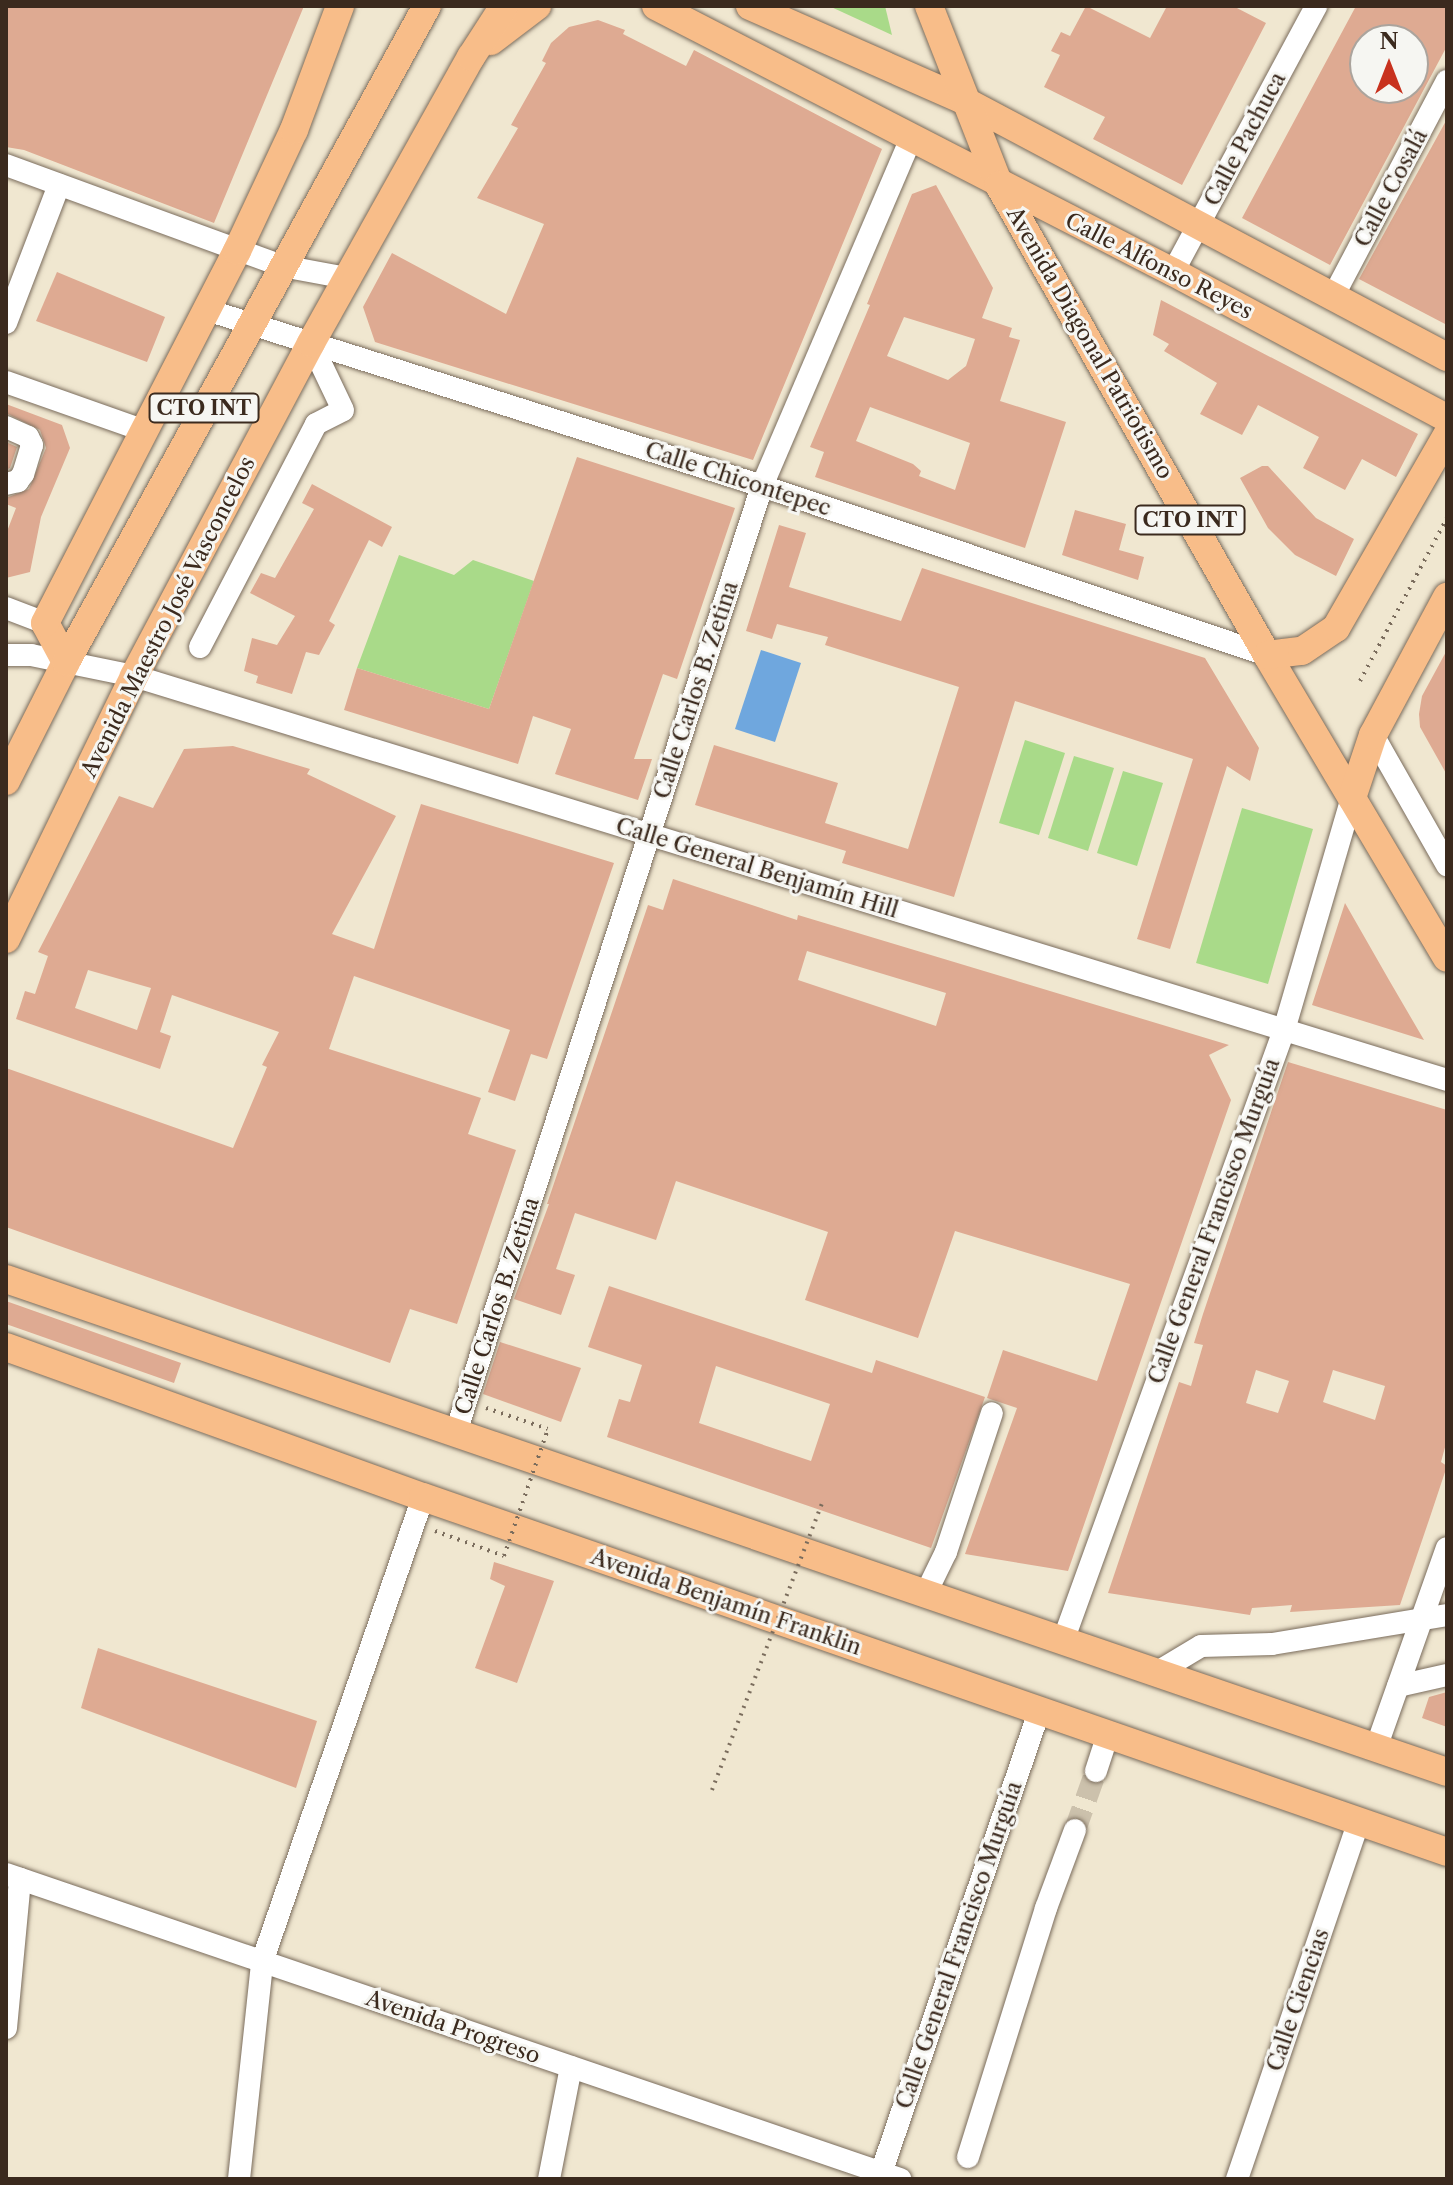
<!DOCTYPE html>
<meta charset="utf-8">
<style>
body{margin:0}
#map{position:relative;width:1453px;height:2185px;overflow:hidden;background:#f0e7d0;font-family:"Libre Caslon Text",serif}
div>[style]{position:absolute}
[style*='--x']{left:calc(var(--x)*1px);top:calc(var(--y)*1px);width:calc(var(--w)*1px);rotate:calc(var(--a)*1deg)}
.green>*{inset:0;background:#a9da89}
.water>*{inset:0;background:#6fa7de}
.building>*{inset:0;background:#deaa92}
.minor-tunnel>*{height:22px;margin-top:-11px;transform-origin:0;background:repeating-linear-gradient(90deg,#ccc1ac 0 22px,transparent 0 33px)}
.path>*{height:4px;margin-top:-2px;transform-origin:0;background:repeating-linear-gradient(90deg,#7a6c5c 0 2px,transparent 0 8px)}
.roads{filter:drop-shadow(0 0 2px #7a6c5c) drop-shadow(0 0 2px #7a6c5c)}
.minor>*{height:22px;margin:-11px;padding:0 11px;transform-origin:11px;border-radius:11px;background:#fff}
.major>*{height:28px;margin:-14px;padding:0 14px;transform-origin:14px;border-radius:14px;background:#f8bd89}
.path-bridge>*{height:4px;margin-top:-2px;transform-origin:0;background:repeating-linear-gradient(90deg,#7a6c5c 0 2px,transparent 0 8px)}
span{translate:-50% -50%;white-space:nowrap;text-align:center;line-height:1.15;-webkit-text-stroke:6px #f6f6f2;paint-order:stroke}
.shield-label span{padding:2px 6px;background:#f6f6f2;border:2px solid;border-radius:6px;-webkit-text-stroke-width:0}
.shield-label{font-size:20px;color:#3b2a1e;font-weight:700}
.street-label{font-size:22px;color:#3b2a1e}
.frame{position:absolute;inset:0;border:8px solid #3b2a1e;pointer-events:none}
.north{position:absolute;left:1349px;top:24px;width:80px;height:80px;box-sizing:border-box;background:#f6f6f2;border:2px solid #aba49d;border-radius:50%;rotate:0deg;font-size:22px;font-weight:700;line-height:32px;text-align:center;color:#3b2a1e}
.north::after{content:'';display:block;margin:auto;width:28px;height:36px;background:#c8321e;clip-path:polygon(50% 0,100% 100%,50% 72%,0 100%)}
</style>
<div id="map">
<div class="green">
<i style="clip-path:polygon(829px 6px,885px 6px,892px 35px)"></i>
<i style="clip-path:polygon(399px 555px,454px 575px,473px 560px,534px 581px,489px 709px,357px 668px)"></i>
<i style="clip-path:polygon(1025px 740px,1065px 753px,1039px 835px,999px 823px)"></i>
<i style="clip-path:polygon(1074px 756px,1114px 768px,1088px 851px,1048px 838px)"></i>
<i style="clip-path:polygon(1123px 771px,1163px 783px,1137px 866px,1097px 853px)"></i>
<i style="clip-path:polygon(1242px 808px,1313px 829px,1268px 984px,1196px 963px)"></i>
</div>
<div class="water">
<i style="clip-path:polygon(761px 650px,801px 663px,775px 742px,735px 729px)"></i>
</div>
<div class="building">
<i style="clip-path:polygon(6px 6px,304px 6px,214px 223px,24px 150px,6px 147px)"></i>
<i style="clip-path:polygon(1086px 6px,1150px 38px,1167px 6px,1233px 6px,1266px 23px,1182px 185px,1093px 139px,1105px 117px,1044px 87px,1060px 55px,1051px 51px,1061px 32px,1070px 36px)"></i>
<i style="clip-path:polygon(evenodd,1356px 6px,1447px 6px,1447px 46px,1330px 265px,1242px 218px,1356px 6px,1365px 40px,1413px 40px,1413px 88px,1365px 88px,1365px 40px)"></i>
<i style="clip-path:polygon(598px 20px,625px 30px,623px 34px,686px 66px,694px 50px,882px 149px,753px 460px,375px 342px,363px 307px,392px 253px,506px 314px,544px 224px,477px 198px,518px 128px,511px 125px,546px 63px,542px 61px,551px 43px,569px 27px)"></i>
<i style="clip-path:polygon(1447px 119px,1447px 325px,1359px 279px)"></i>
<i style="clip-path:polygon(evenodd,936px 185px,993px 288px,982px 318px,1012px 328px,1009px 337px,1020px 340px,1000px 401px,1066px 422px,1025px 548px,815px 477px,824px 452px,810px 447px,870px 305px,867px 304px,912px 194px,936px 185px,904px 317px,975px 339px,966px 366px,948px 380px,887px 356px,904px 317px,936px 185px,870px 407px,970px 443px,955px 490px,919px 476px,921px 471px,913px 464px,856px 441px,870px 407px)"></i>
<i style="clip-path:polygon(57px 272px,165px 317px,147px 362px,36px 321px)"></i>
<i style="clip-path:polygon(1161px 300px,1418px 434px,1396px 477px,1362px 459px,1345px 490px,1303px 468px,1319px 437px,1258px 405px,1242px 435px,1200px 414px,1217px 383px,1164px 351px,1169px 344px,1153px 335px)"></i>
<i style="clip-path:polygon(6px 404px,62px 425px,70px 448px,41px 517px,30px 572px,6px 578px,6px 534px,16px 508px,6px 504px,6px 498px,29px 489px,46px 448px,40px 430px,6px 413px)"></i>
<i style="clip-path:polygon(6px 442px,17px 447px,10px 468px,6px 470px)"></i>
<i style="clip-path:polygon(577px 457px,735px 508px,677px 679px,663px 674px,634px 759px,652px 759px,638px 800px,555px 774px,571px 729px,533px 716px,518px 764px,344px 710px,357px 668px,489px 709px)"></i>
<i style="clip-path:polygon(1262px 466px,1268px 466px,1316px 518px,1354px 539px,1336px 576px,1295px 555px,1268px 528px,1240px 478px)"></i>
<i style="clip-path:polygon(312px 484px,392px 527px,382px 547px,369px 540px,329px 621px,335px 625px,319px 655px,306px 652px,292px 694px,256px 683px,258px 676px,244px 671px,252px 638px,277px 645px,295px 616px,250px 593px,261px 573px,275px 578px,314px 509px,302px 503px)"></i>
<i style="clip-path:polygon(1075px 510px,1126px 524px,1119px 550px,1144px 557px,1138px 580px,1062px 555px)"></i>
<i style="clip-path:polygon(779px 525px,806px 533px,789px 587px,901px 621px,922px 568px,1205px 658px,1259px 748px,1250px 781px,1227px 766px,1170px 949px,1137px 939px,1193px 759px,1015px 701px,954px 897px,842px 863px,846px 851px,695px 805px,714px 745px,838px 783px,825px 823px,908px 849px,959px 687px,825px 645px,828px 637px,777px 624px,772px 639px,746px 631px)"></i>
<i style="clip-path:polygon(1447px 650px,1447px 775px,1420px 727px,1419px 714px,1422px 696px)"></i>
<i style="clip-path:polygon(evenodd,233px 746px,310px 769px,307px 774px,396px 816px,332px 934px,374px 949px,421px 804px,614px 863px,547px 1059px,531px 1054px,515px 1101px,488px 1092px,510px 1030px,354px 976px,329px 1049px,481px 1098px,468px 1134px,516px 1150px,457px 1324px,410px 1309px,390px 1363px,6px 1227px,6px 1068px,233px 1148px,267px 1067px,262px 1065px,279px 1032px,172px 995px,160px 1032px,171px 1036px,160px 1069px,16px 1019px,25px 991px,35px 994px,48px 956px,38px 952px,119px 796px,153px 808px,184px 749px,233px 746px,88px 970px,151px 988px,137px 1030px,75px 1008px,88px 970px)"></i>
<i style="clip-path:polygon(evenodd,673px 879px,797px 920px,798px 915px,1229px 1045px,1209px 1055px,1231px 1100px,1068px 1571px,965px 1554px,1017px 1408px,987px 1398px,1003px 1350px,1097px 1381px,1130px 1284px,955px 1231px,918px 1338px,805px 1300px,828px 1232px,676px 1181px,656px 1240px,575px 1213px,556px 1269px,575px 1275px,561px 1315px,514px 1299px,549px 1204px,547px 1204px,648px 905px,663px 910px,673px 879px,807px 951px,946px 993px,936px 1026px,798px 980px,807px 951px)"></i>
<i style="clip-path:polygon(1345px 903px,1389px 980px,1424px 1040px,1312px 1005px)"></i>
<i style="clip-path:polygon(evenodd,1288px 1062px,1447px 1110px,1447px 1440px,1441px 1462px,1447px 1466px,1429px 1520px,1400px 1605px,1290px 1612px,1292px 1605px,1252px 1608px,1250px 1615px,1108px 1593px,1179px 1382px,1191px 1386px,1203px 1345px,1194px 1343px,1203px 1314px,1288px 1062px,1256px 1370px,1289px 1381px,1278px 1413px,1246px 1403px,1256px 1370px,1288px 1062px,1333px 1370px,1385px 1386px,1375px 1420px,1323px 1402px,1333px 1370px)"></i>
<i style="clip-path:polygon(evenodd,609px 1286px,872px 1373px,876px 1360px,985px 1397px,931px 1548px,607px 1437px,619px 1399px,630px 1402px,642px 1365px,588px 1347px,609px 1286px,716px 1366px,830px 1404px,811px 1461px,699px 1423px,716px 1366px)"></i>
<i style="clip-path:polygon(6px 1301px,181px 1363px,174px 1383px,6px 1324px)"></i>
<i style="clip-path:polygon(500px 1342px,581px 1368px,561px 1422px,483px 1394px)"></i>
<i style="clip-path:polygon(494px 1562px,554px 1581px,517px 1683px,475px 1668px,505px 1586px,490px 1579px)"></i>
<i style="clip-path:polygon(98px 1648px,317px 1721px,296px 1788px,81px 1708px)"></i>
<i style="clip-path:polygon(1447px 1692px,1447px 1727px,1422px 1718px,1429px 1697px)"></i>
</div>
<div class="minor-tunnel">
<i style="--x:1075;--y:1830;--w:63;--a:-70.4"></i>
</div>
<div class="path">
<i style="--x:1360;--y:681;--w:185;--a:-61.9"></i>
<i style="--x:486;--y:1408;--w:65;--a:18.7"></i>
<i style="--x:435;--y:1531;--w:73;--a:19.9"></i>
</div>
<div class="roads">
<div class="minor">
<i style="--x:6;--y:165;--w:294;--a:20.1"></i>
<i style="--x:282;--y:266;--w:66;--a:10.5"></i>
<i style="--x:1173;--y:272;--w:302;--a:-61.7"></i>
<i style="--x:1334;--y:295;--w:242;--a:-62.2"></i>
<i style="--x:207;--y:310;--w:582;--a:17.59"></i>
<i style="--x:762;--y:486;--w:533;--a:18.5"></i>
<i style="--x:6;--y:323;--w:148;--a:-69"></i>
<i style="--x:6;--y:382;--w:147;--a:19.4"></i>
<i style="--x:6;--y:427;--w:24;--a:24"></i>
<i style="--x:28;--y:437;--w:9;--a:63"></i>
<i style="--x:32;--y:445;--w:30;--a:107"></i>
<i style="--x:23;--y:474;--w:9;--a:126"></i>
<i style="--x:18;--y:481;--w:12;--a:166"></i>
<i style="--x:6;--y:608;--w:42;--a:21"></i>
<i style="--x:200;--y:647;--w:251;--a:-62.5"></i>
<i style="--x:316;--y:424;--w:30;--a:-27"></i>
<i style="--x:343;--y:410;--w:74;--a:-115.5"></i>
<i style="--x:6;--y:655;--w:25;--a:0"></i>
<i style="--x:31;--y:655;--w:105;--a:11.5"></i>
<i style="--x:134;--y:676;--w:1374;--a:17.1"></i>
<i style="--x:1373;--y:735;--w:150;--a:60.4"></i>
<i style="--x:455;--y:1435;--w:997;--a:-72.07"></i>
<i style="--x:762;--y:486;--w:378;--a:-66.8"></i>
<i style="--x:925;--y:1595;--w:48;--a:-64"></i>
<i style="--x:946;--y:1552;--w:146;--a:-71.7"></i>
<i style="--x:1063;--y:1641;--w:650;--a:-70.11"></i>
<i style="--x:1284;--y:1030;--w:242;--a:-73.7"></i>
<i style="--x:1156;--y:1673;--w:52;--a:-31"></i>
<i style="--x:1201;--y:1646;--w:71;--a:-1.6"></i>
<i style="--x:1272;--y:1644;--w:177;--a:-9.4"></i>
<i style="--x:1398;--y:1686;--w:50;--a:-12.7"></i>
<i style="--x:1376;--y:1748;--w:212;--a:-70.5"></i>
<i style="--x:1096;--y:1771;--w:38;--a:-72"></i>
<i style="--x:6;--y:1874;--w:945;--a:18.84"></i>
<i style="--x:6;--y:2028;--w:150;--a:-84.6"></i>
<i style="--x:968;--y:2157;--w:261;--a:-72.6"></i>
<i style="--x:1046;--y:1908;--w:83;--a:-69.6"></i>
<i style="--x:239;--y:2179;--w:218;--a:-83.9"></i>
<i style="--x:262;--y:1962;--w:492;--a:-70.9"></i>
<i style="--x:549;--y:2179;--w:114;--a:-78.9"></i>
<i style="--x:879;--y:2179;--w:495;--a:-71.1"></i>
<i style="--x:1237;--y:2179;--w:378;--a:-71.2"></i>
</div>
<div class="major">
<i style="--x:656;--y:6;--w:581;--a:27.23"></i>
<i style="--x:1173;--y:272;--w:310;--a:28.1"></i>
<i style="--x:750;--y:6;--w:233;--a:23.8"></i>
<i style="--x:963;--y:100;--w:548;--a:27.97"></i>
<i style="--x:929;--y:6;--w:192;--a:68.6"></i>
<i style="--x:999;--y:185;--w:541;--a:60.31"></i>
<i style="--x:1267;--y:655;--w:352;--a:59.3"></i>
<i style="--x:491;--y:41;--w:58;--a:-37.3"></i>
<i style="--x:1267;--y:655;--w:35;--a:-7"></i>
<i style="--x:1302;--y:651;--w:41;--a:-34.1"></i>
<i style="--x:1336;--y:628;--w:223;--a:-60.1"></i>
<i style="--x:66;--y:662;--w:44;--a:-118.3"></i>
<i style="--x:45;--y:623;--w:419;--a:-62.7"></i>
<i style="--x:237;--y:251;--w:134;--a:-64.8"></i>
<i style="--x:294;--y:130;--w:132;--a:-69.6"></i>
<i style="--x:6;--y:781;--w:133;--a:-63.2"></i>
<i style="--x:66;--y:662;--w:749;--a:-61.18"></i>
<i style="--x:1352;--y:798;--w:66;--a:-71.6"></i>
<i style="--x:1373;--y:735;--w:157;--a:-61.8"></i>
<i style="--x:6;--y:939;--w:292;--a:-64"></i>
<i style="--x:134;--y:676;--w:377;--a:-62"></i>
<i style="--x:311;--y:343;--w:328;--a:-60.8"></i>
<i style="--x:471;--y:57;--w:61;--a:-57.1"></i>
<i style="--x:6;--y:1279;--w:1523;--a:18.89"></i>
<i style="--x:6;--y:1347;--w:443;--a:19.8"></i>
<i style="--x:423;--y:1497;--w:1084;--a:19.12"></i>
</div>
</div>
<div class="path-bridge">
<i style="--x:504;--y:1556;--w:134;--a:-70.9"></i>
<i style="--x:712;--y:1790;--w:306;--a:-69"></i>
</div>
<div class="shield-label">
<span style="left:204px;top:408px">CTO INT</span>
<span style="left:1190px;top:520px">CTO INT</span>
</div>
<div class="street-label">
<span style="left:1245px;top:139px;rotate:-62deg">Calle Pachuca</span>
<span style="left:1391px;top:188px;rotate:-62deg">Calle Cosalá</span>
<span style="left:1159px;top:266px;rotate:27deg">Calle Alfonso Reyes</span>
<span style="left:1090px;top:343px;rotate:60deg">Avenida Diagonal Patriotismo</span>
<span style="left:738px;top:479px;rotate:18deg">Calle Chicontepec</span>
<span style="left:168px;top:617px;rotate:-63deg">Avenida Maestro José Vasconcelos</span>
<span style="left:696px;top:690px;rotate:-72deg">Calle Carlos B. Zetina</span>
<span style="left:757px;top:868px;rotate:17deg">Calle General Benjamín Hill</span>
<span style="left:1214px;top:1221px;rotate:-70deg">Calle General Francisco Murguía</span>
<span style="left:497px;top:1306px;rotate:-72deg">Calle Carlos B. Zetina</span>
<span style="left:726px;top:1602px;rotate:19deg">Avenida Benjamín Franklin</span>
<span style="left:959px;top:1945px;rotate:-71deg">Calle General Francisco Murguía</span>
<span style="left:1298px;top:2000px;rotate:-71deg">Calle Ciencias</span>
<span style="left:453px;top:2027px;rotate:19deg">Avenida Progreso</span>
</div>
<div class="frame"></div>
<div class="north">N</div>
</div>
